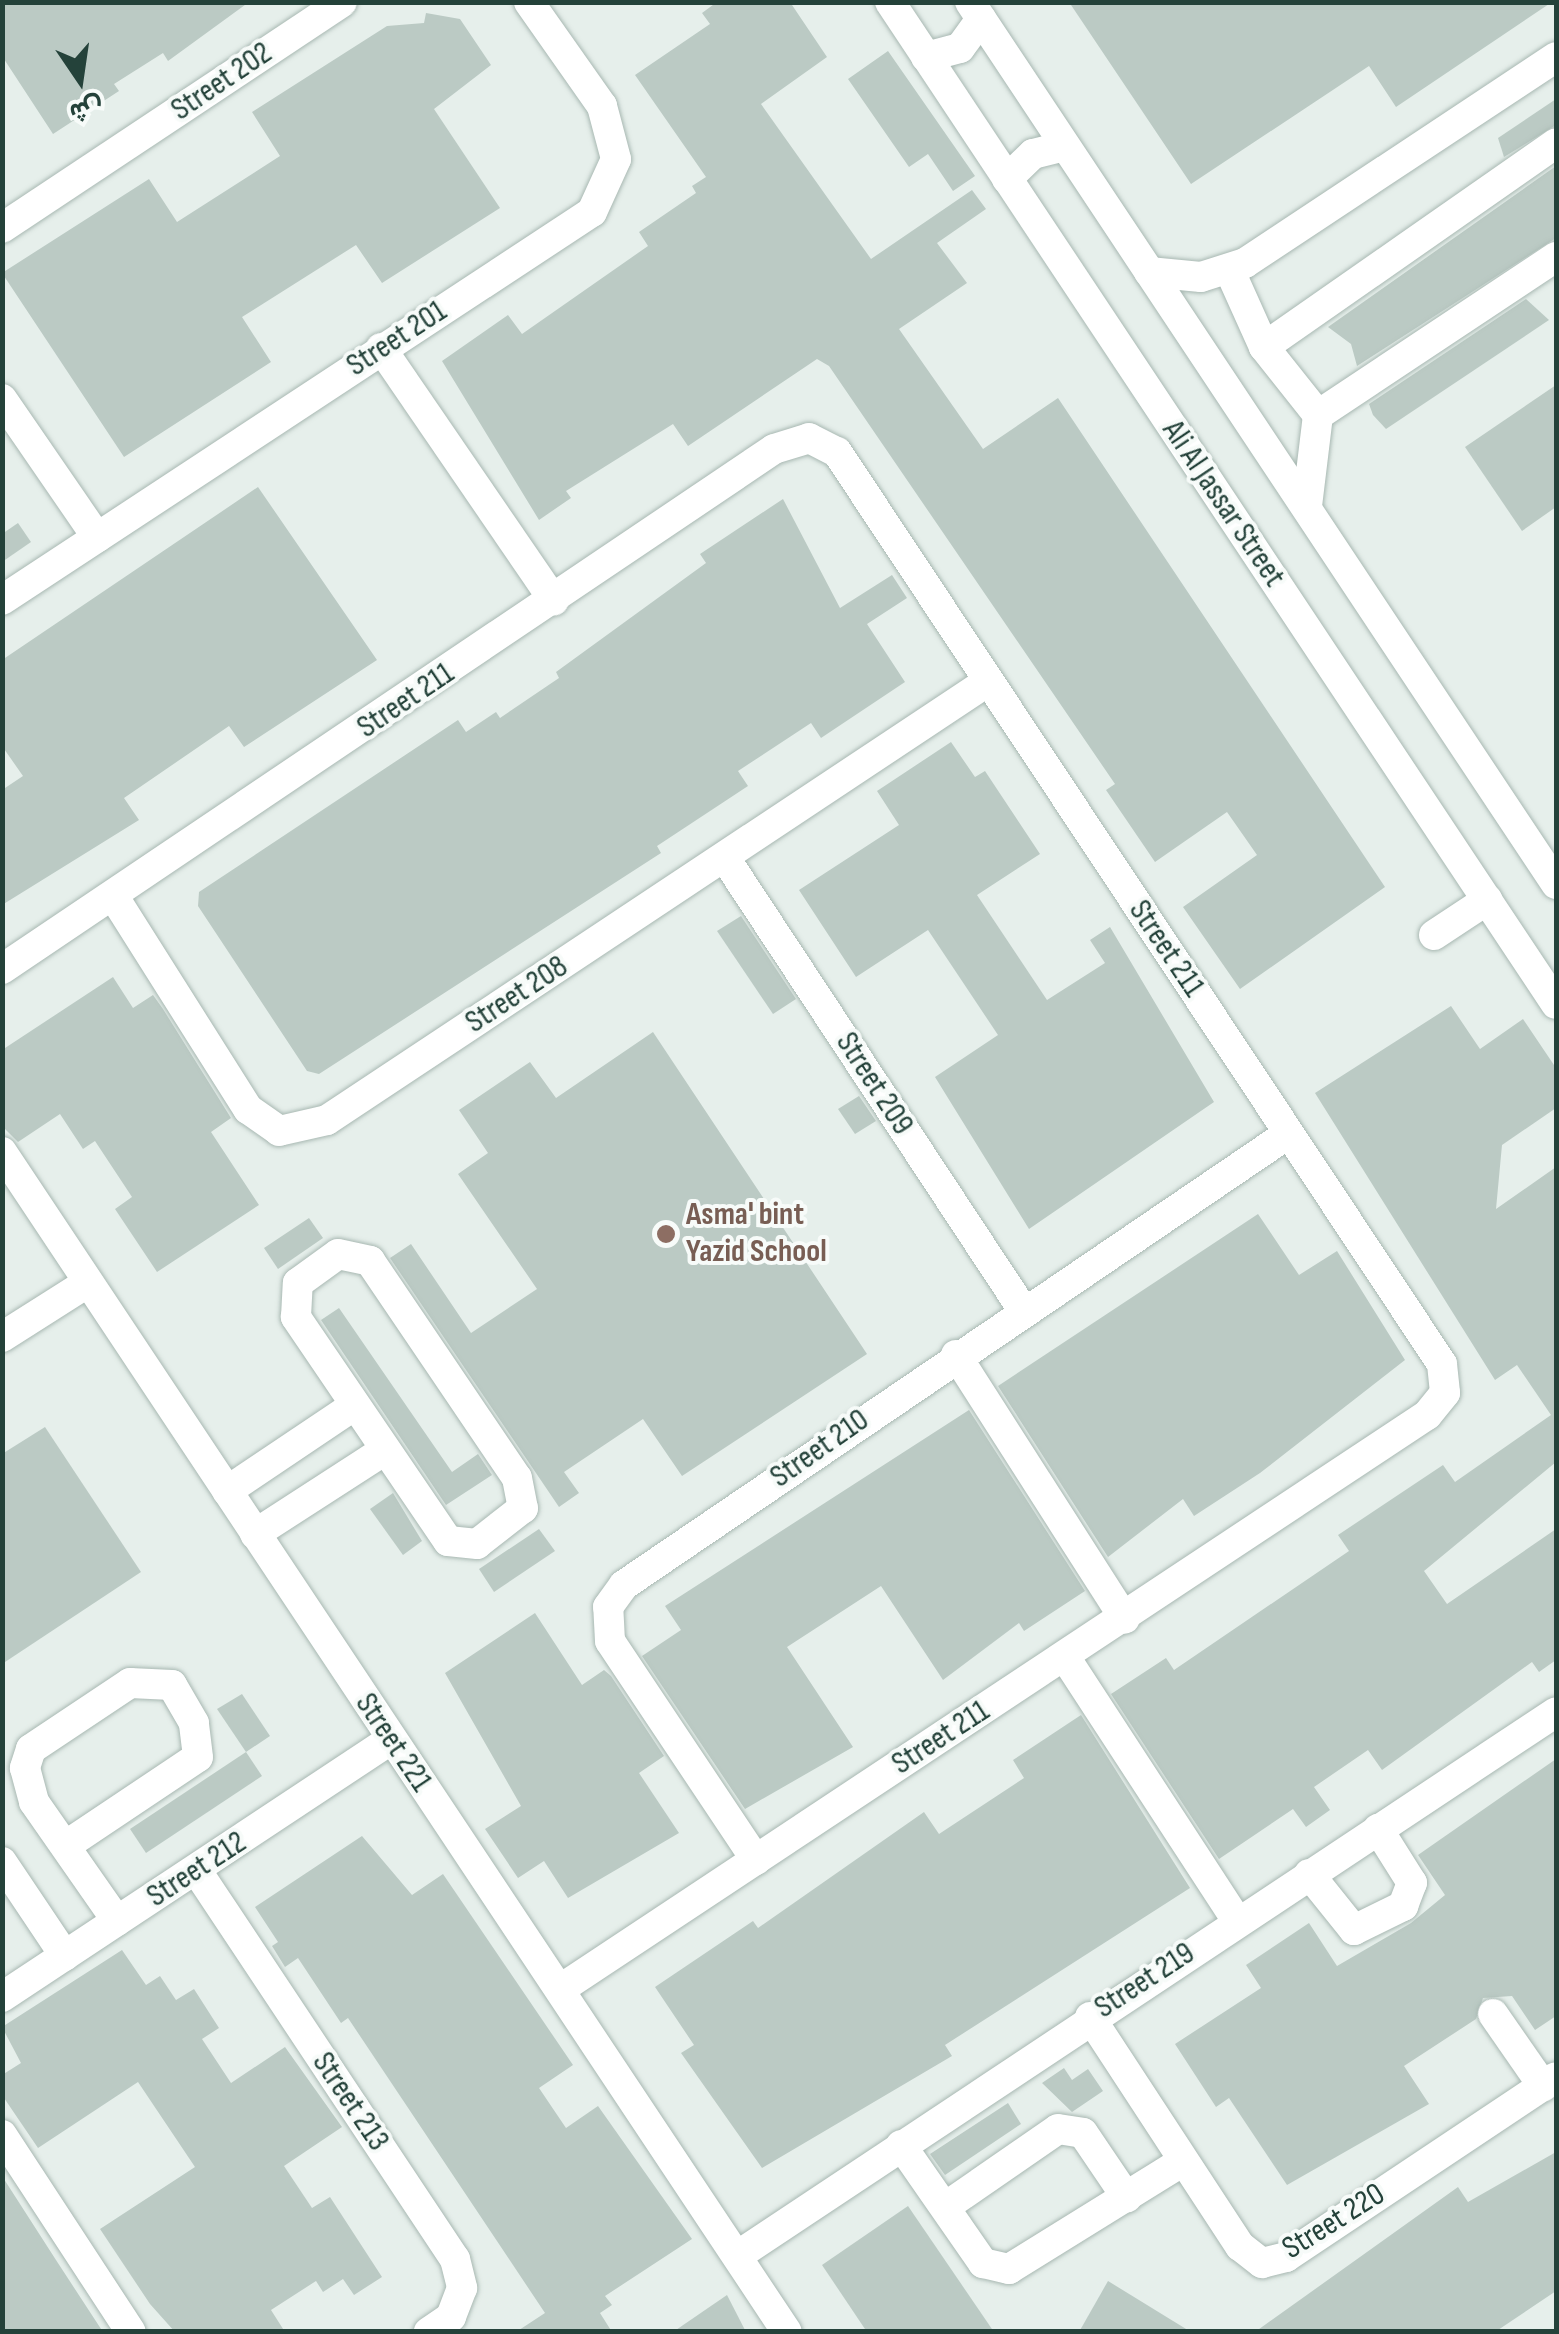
<!DOCTYPE html>
<meta charset="utf-8">
<style>
body{margin:0}
#map{position:relative;width:1559px;height:2334px;overflow:hidden;background:#e6efeb;font-family:"Sofia Sans Condensed",Vazirmatn,sans-serif}
div>[style]{position:absolute}
[style*='--x']{left:calc(var(--x)*1px);top:calc(var(--y)*1px);width:calc(var(--w)*1px);rotate:calc(var(--a)*1deg)}
.building>*{inset:0;background:#bbcac4}
.roads{filter:drop-shadow(0 0 2px #a8b8b2) drop-shadow(0 0 2px #a8b8b2)}
.minor>*{height:30px;margin:-15px;padding:0 15px;transform-origin:15px;border-radius:15px;background:#fff}
.dots>*{width:28px;height:28px;translate:-50% -50%;box-sizing:border-box;border:5px solid #f7fbf9;border-radius:50%}
span{translate:-50% -50%;white-space:nowrap;text-align:center;line-height:1.15;-webkit-text-stroke:8px #f7fbf9;paint-order:stroke}
.street-label{font-size:32px;color:#24423a}
.education-label{font-size:32px;color:#785e54;font-weight:700}
.left{translate:0 -50%;text-align:left}
.frame{position:absolute;inset:0;border:5px solid #24423a;pointer-events:none}
.north{position:absolute;left:30px;top:30px;width:100px;height:100px;-webkit-text-stroke:8px #f7fbf9;paint-order:stroke;rotate:167deg;font-size:28px;font-weight:700;line-height:40px;text-align:center;color:#24423a}
.north::after{content:'';display:block;margin:auto;width:35px;height:45px;background:#24423a;clip-path:polygon(50% 0,100% 100%,50% 72%,0 100%)}
</style>
<div id="map">
<div class="building">
<i style="clip-path:polygon(2px 2px,249px 2px,168px 61px,163px 53px,114px 84px,119px 91px,53px 134px,2px 56px)"></i>
<i style="clip-path:polygon(717px 2px,790px 2px,827px 57px,761px 104px,871px 259px,972px 190px,986px 209px,937px 243px,967px 283px,899px 329px,983px 449px,1058px 398px,1385px 887px,1240px 989px,1183px 907px,1257px 855px,1227px 812px,1155px 862px,1106px 790px,1115px 784px,829px 366px,817px 359px,688px 446px,673px 424px,566px 491px,571px 498px,539px 520px,442px 361px,508px 315px,522px 334px,648px 246px,639px 232px,696px 193px,692px 186px,706px 177px,635px 75px,710px 24px,702px 13px)"></i>
<i style="clip-path:polygon(1069px 2px,1552px 2px,1396px 107px,1369px 66px,1191px 184px)"></i>
<i style="clip-path:polygon(426px 13px,460px 19px,491px 65px,434px 109px,500px 208px,382px 283px,356px 245px,242px 317px,271px 362px,124px 457px,2px 273px,149px 179px,177px 222px,280px 156px,252px 112px,387px 26px,424px 23px)"></i>
<i style="clip-path:polygon(888px 51px,975px 176px,953px 191px,928px 154px,909px 167px,848px 79px)"></i>
<i style="clip-path:polygon(1556px 99px,1556px 125px,1504px 157px,1498px 138px)"></i>
<i style="clip-path:polygon(1556px 166px,1556px 238px,1357px 366px,1351px 344px,1328px 327px)"></i>
<i style="clip-path:polygon(1526px 299px,1549px 320px,1386px 429px,1373px 415px,1369px 404px)"></i>
<i style="clip-path:polygon(1556px 385px,1556px 507px,1522px 531px,1465px 447px)"></i>
<i style="clip-path:polygon(258px 487px,377px 660px,244px 747px,229px 726px,124px 798px,139px 820px,2px 905px,2px 790px,23px 776px,2px 746px,2px 660px)"></i>
<i style="clip-path:polygon(783px 499px,840px 608px,892px 575px,907px 598px,867px 624px,905px 682px,821px 738px,811px 723px,738px 771px,748px 786px,657px 846px,661px 853px,319px 1074px,307px 1071px,198px 906px,199px 892px,458px 720px,466px 732px,496px 712px,500px 718px,559px 678px,556px 672px,706px 563px,700px 554px)"></i>
<i style="clip-path:polygon(18px 523px,31px 542px,2px 562px,2px 534px)"></i>
<i style="clip-path:polygon(951px 742px,975px 777px,985px 771px,1040px 854px,977px 895px,1047px 1000px,1105px 963px,1090px 940px,1110px 927px,1214px 1102px,1029px 1229px,935px 1077px,998px 1035px,928px 930px,856px 977px,799px 890px,899px 825px,877px 791px)"></i>
<i style="clip-path:polygon(741px 916px,796px 999px,773px 1014px,717px 931px)"></i>
<i style="clip-path:polygon(113px 977px,133px 1008px,153px 995px,163px 1009px,231px 1118px,211px 1132px,259px 1205px,157px 1272px,115px 1209px,132px 1197px,95px 1141px,83px 1149px,60px 1114px,18px 1142px,2px 1126px,2px 1050px)"></i>
<i style="clip-path:polygon(1451px 1006px,1480px 1049px,1523px 1019px,1556px 1068px,1556px 1108px,1502px 1145px,1496px 1209px,1556px 1167px,1556px 1462px,1424px 1571px,1447px 1604px,1556px 1529px,1556px 1660px,1539px 1672px,1532px 1662px,1382px 1770px,1368px 1750px,1314px 1787px,1330px 1810px,1306px 1827px,1293px 1809px,1219px 1859px,1111px 1694px,1166px 1658px,1174px 1670px,1349px 1551px,1338px 1535px,1443px 1465px,1455px 1482px,1551px 1415px,1517px 1365px,1495px 1380px,1315px 1093px)"></i>
<i style="clip-path:polygon(653px 1032px,867px 1354px,682px 1476px,643px 1419px,564px 1472px,579px 1493px,559px 1507px,390px 1258px,411px 1244px,471px 1333px,537px 1289px,458px 1174px,488px 1153px,459px 1110px,530px 1062px,556px 1098px)"></i>
<i style="clip-path:polygon(859px 1096px,876px 1121px,855px 1134px,838px 1109px)"></i>
<i style="clip-path:polygon(1258px 1214px,1299px 1275px,1337px 1251px,1405px 1360px,1260px 1473px,1194px 1516px,1183px 1499px,1108px 1557px,998px 1386px)"></i>
<i style="clip-path:polygon(309px 1218px,323px 1238px,278px 1269px,264px 1248px)"></i>
<i style="clip-path:polygon(339px 1308px,452px 1472px,478px 1454px,492px 1475px,446px 1505px,321px 1320px)"></i>
<i style="clip-path:polygon(969px 1410px,1085px 1591px,1024px 1631px,1019px 1623px,943px 1680px,881px 1586px,787px 1647px,853px 1747px,745px 1809px,642px 1656px,681px 1630px,665px 1606px)"></i>
<i style="clip-path:polygon(45px 1427px,141px 1572px,2px 1664px,2px 1454px)"></i>
<i style="clip-path:polygon(393px 1493px,422px 1541px,403px 1555px,370px 1509px)"></i>
<i style="clip-path:polygon(539px 1529px,555px 1551px,494px 1592px,479px 1569px)"></i>
<i style="clip-path:polygon(535px 1613px,582px 1685px,604px 1670px,611px 1676px,664px 1756px,639px 1773px,679px 1833px,568px 1898px,544px 1861px,518px 1878px,485px 1829px,521px 1806px,445px 1673px)"></i>
<i style="clip-path:polygon(242px 1694px,270px 1736px,246px 1752px,217px 1709px)"></i>
<i style="clip-path:polygon(1081px 1715px,1190px 1888px,945px 2045px,952px 2056px,762px 2168px,681px 2053px,694px 2045px,655px 1987px,753px 1921px,758px 1928px,924px 1812px,939px 1834px,1024px 1778px,1013px 1760px)"></i>
<i style="clip-path:polygon(246px 1752px,262px 1776px,146px 1853px,130px 1829px)"></i>
<i style="clip-path:polygon(1556px 1759px,1556px 2016px,1535px 2030px,1512px 1996px,1483px 1998px,1476px 2019px,1404px 2066px,1429px 2104px,1287px 2185px,1229px 2098px,1216px 2107px,1175px 2044px,1261px 1988px,1246px 1965px,1309px 1923px,1337px 1966px,1411px 1923px,1445px 1895px,1418px 1855px)"></i>
<i style="clip-path:polygon(362px 1836px,412px 1895px,443px 1874px,573px 2065px,539px 2088px,566px 2128px,598px 2106px,692px 2239px,605px 2296px,612px 2305px,600px 2313px,612px 2332px,516px 2332px,545px 2313px,348px 2018px,341px 2023px,298px 1958px,285px 1967px,272px 1946px,278px 1942px,255px 1907px)"></i>
<i style="clip-path:polygon(122px 1950px,146px 1985px,160px 1976px,176px 2000px,194px 1989px,219px 2028px,202px 2039px,231px 2083px,285px 2047px,342px 2127px,284px 2166px,312px 2208px,330px 2197px,382px 2277px,354px 2295px,343px 2279px,323px 2292px,316px 2281px,271px 2310px,285px 2332px,175px 2332px,150px 2304px,100px 2229px,195px 2167px,138px 2082px,38px 2148px,2px 2095px,2px 2075px,21px 2063px,2px 2027px)"></i>
<i style="clip-path:polygon(1064px 2068px,1072px 2080px,1088px 2069px,1103px 2091px,1072px 2112px,1042px 2083px)"></i>
<i style="clip-path:polygon(1008px 2103px,1021px 2124px,945px 2175px,930px 2154px)"></i>
<i style="clip-path:polygon(1556px 2152px,1556px 2291px,1495px 2332px,1255px 2332px,1458px 2187px,1468px 2202px)"></i>
<i style="clip-path:polygon(2px 2176px,56px 2260px,103px 2332px,2px 2332px)"></i>
<i style="clip-path:polygon(908px 2206px,994px 2332px,867px 2332px,822px 2265px)"></i>
<i style="clip-path:polygon(1108px 2281px,1191px 2332px,1079px 2332px)"></i>
<i style="clip-path:polygon(727px 2295px,746px 2332px,673px 2332px)"></i>
</div>
<div class="roads">
<div class="minor">
<i style="--x:890;--y:2;--w:1203;--a:56.39"></i>
<i style="--x:970;--y:2;--w:1059;--a:56.4"></i>
<i style="--x:926;--y:57;--w:35;--a:-15"></i>
<i style="--x:960;--y:48;--w:36;--a:-54"></i>
<i style="--x:1007;--y:179;--w:36;--a:-44"></i>
<i style="--x:1033;--y:154;--w:33;--a:-14"></i>
<i style="--x:2;--y:228;--w:408;--a:-33.6"></i>
<i style="--x:1229;--y:269;--w:85;--a:65.8"></i>
<i style="--x:1264;--y:347;--w:87;--a:51.5"></i>
<i style="--x:1149;--y:272;--w:52;--a:5.5"></i>
<i style="--x:1201;--y:277;--w:46;--a:-17.7"></i>
<i style="--x:1245;--y:263;--w:373;--a:-33.5"></i>
<i style="--x:1264;--y:347;--w:356;--a:-34.9"></i>
<i style="--x:381;--y:348;--w:306;--a:55.6"></i>
<i style="--x:2;--y:399;--w:168;--a:55.5"></i>
<i style="--x:1307;--y:506;--w:92;--a:-83.1"></i>
<i style="--x:1318;--y:415;--w:286;--a:-33.6"></i>
<i style="--x:2;--y:600;--w:706;--a:-33.33"></i>
<i style="--x:592;--y:212;--w:58;--a:-65.6"></i>
<i style="--x:616;--y:159;--w:55;--a:-104.8"></i>
<i style="--x:602;--y:106;--w:127;--a:-125.1"></i>
<i style="--x:725;--y:858;--w:541;--a:56.6"></i>
<i style="--x:114;--y:897;--w:251;--a:57.7"></i>
<i style="--x:248;--y:1109;--w:38;--a:35"></i>
<i style="--x:279;--y:1131;--w:49;--a:-12.9"></i>
<i style="--x:327;--y:1120;--w:792;--a:-33.57"></i>
<i style="--x:1434;--y:935;--w:64;--a:-33.4"></i>
<i style="--x:2;--y:969;--w:931;--a:-33.96"></i>
<i style="--x:774;--y:449;--w:37;--a:-17"></i>
<i style="--x:809;--y:438;--w:31;--a:27"></i>
<i style="--x:837;--y:452;--w:1094;--a:56.44"></i>
<i style="--x:1442;--y:1364;--w:29;--a:84"></i>
<i style="--x:1445;--y:1393;--w:28;--a:129"></i>
<i style="--x:1427;--y:1415;--w:1038;--a:146.48"></i>
<i style="--x:2;--y:1152;--w:1417;--a:56.37"></i>
<i style="--x:338;--y:1254;--w:33;--a:12"></i>
<i style="--x:370;--y:1261;--w:262;--a:55.9"></i>
<i style="--x:517;--y:1478;--w:31;--a:79"></i>
<i style="--x:523;--y:1508;--w:58;--a:142"></i>
<i style="--x:477;--y:1544;--w:29;--a:-174"></i>
<i style="--x:448;--y:1541;--w:271;--a:-124.2"></i>
<i style="--x:296;--y:1317;--w:34;--a:-87"></i>
<i style="--x:298;--y:1283;--w:49;--a:-35.9"></i>
<i style="--x:2;--y:1337;--w:101;--a:-32.4"></i>
<i style="--x:956;--y:1355;--w:313;--a:57.4"></i>
<i style="--x:227;--y:1491;--w:154;--a:-33.9"></i>
<i style="--x:255;--y:1534;--w:155;--a:-32.9"></i>
<i style="--x:1065;--y:1657;--w:315;--a:56.9"></i>
<i style="--x:68;--y:1844;--w:156;--a:-33.8"></i>
<i style="--x:198;--y:1757;--w:34;--a:-97"></i>
<i style="--x:194;--y:1723;--w:44;--a:-120.1"></i>
<i style="--x:172;--y:1685;--w:42;--a:-177.3"></i>
<i style="--x:130;--y:1683;--w:119;--a:146.3"></i>
<i style="--x:31;--y:1749;--w:20;--a:108"></i>
<i style="--x:25;--y:1768;--w:35;--a:75"></i>
<i style="--x:34;--y:1802;--w:145;--a:55.1"></i>
<i style="--x:756;--y:1860;--w:263;--a:-123.7"></i>
<i style="--x:610;--y:1641;--w:34;--a:-93"></i>
<i style="--x:608;--y:1607;--w:27;--a:-54"></i>
<i style="--x:624;--y:1585;--w:803;--a:-34.19"></i>
<i style="--x:2;--y:1862;--w:113;--a:56.2"></i>
<i style="--x:197;--y:1871;--w:466;--a:56.4"></i>
<i style="--x:455;--y:2259;--w:30;--a:76"></i>
<i style="--x:462;--y:2288;--w:31;--a:111"></i>
<i style="--x:451;--y:2317;--w:27;--a:146"></i>
<i style="--x:1309;--y:1874;--w:72;--a:51.2"></i>
<i style="--x:1354;--y:1930;--w:55;--a:-26.1"></i>
<i style="--x:1403;--y:1906;--w:25;--a:-69"></i>
<i style="--x:1412;--y:1883;--w:64;--a:-122.2"></i>
<i style="--x:2;--y:1997;--w:466;--a:-33.5"></i>
<i style="--x:1493;--y:2014;--w:88;--a:55.2"></i>
<i style="--x:1090;--y:2017;--w:274;--a:56.8"></i>
<i style="--x:1240;--y:2246;--w:28;--a:38"></i>
<i style="--x:1262;--y:2263;--w:25;--a:-14"></i>
<i style="--x:1286;--y:2257;--w:324;--a:-33.7"></i>
<i style="--x:2;--y:2135;--w:235;--a:56.8"></i>
<i style="--x:901;--y:2145;--w:144;--a:55.2"></i>
<i style="--x:983;--y:2263;--w:27;--a:13"></i>
<i style="--x:1009;--y:2269;--w:205;--a:-31.8"></i>
<i style="--x:945;--y:2207;--w:137;--a:-34.6"></i>
<i style="--x:1058;--y:2129;--w:25;--a:9"></i>
<i style="--x:1083;--y:2133;--w:78;--a:55.9"></i>
<i style="--x:737;--y:2256;--w:983;--a:-33.59"></i>
</div>
</div>
<div class="dots">
<i style="left:666px;top:1234px;background:#8d6e63"></i>
</div>
<div class="street-label">
<span style="left:222px;top:82px;rotate:-34deg">Street 202</span>
<span style="left:397px;top:339px;rotate:-33deg">Street 201</span>
<span style="left:1223px;top:504px;rotate:56deg">Ali Al Jassar Street</span>
<span style="left:406px;top:701px;rotate:-34deg">Street 211</span>
<span style="left:1166px;top:949px;rotate:56deg">Street 211</span>
<span style="left:517px;top:995px;rotate:-33deg">Street 208</span>
<span style="left:874px;top:1084px;rotate:57deg">Street 209</span>
<span style="left:820px;top:1449px;rotate:-35deg">Street 210</span>
<span style="left:941px;top:1738px;rotate:-33deg">Street 211</span>
<span style="left:393px;top:1743px;rotate:56deg">Street 221</span>
<span style="left:197px;top:1870px;rotate:-33deg">Street 212</span>
<span style="left:1145px;top:1981px;rotate:-33deg">Street 219</span>
<span style="left:350px;top:2102px;rotate:56deg">Street 213</span>
<span style="left:1334px;top:2222px;rotate:-32deg">Street 220</span>
</div>
<div class="education-label">
<span class="left" style="left:686px;top:1234px">Asma' bint<br>Yazid School</span>
</div>
<div class="frame"></div>
<div class="north">ش</div>
</div>
